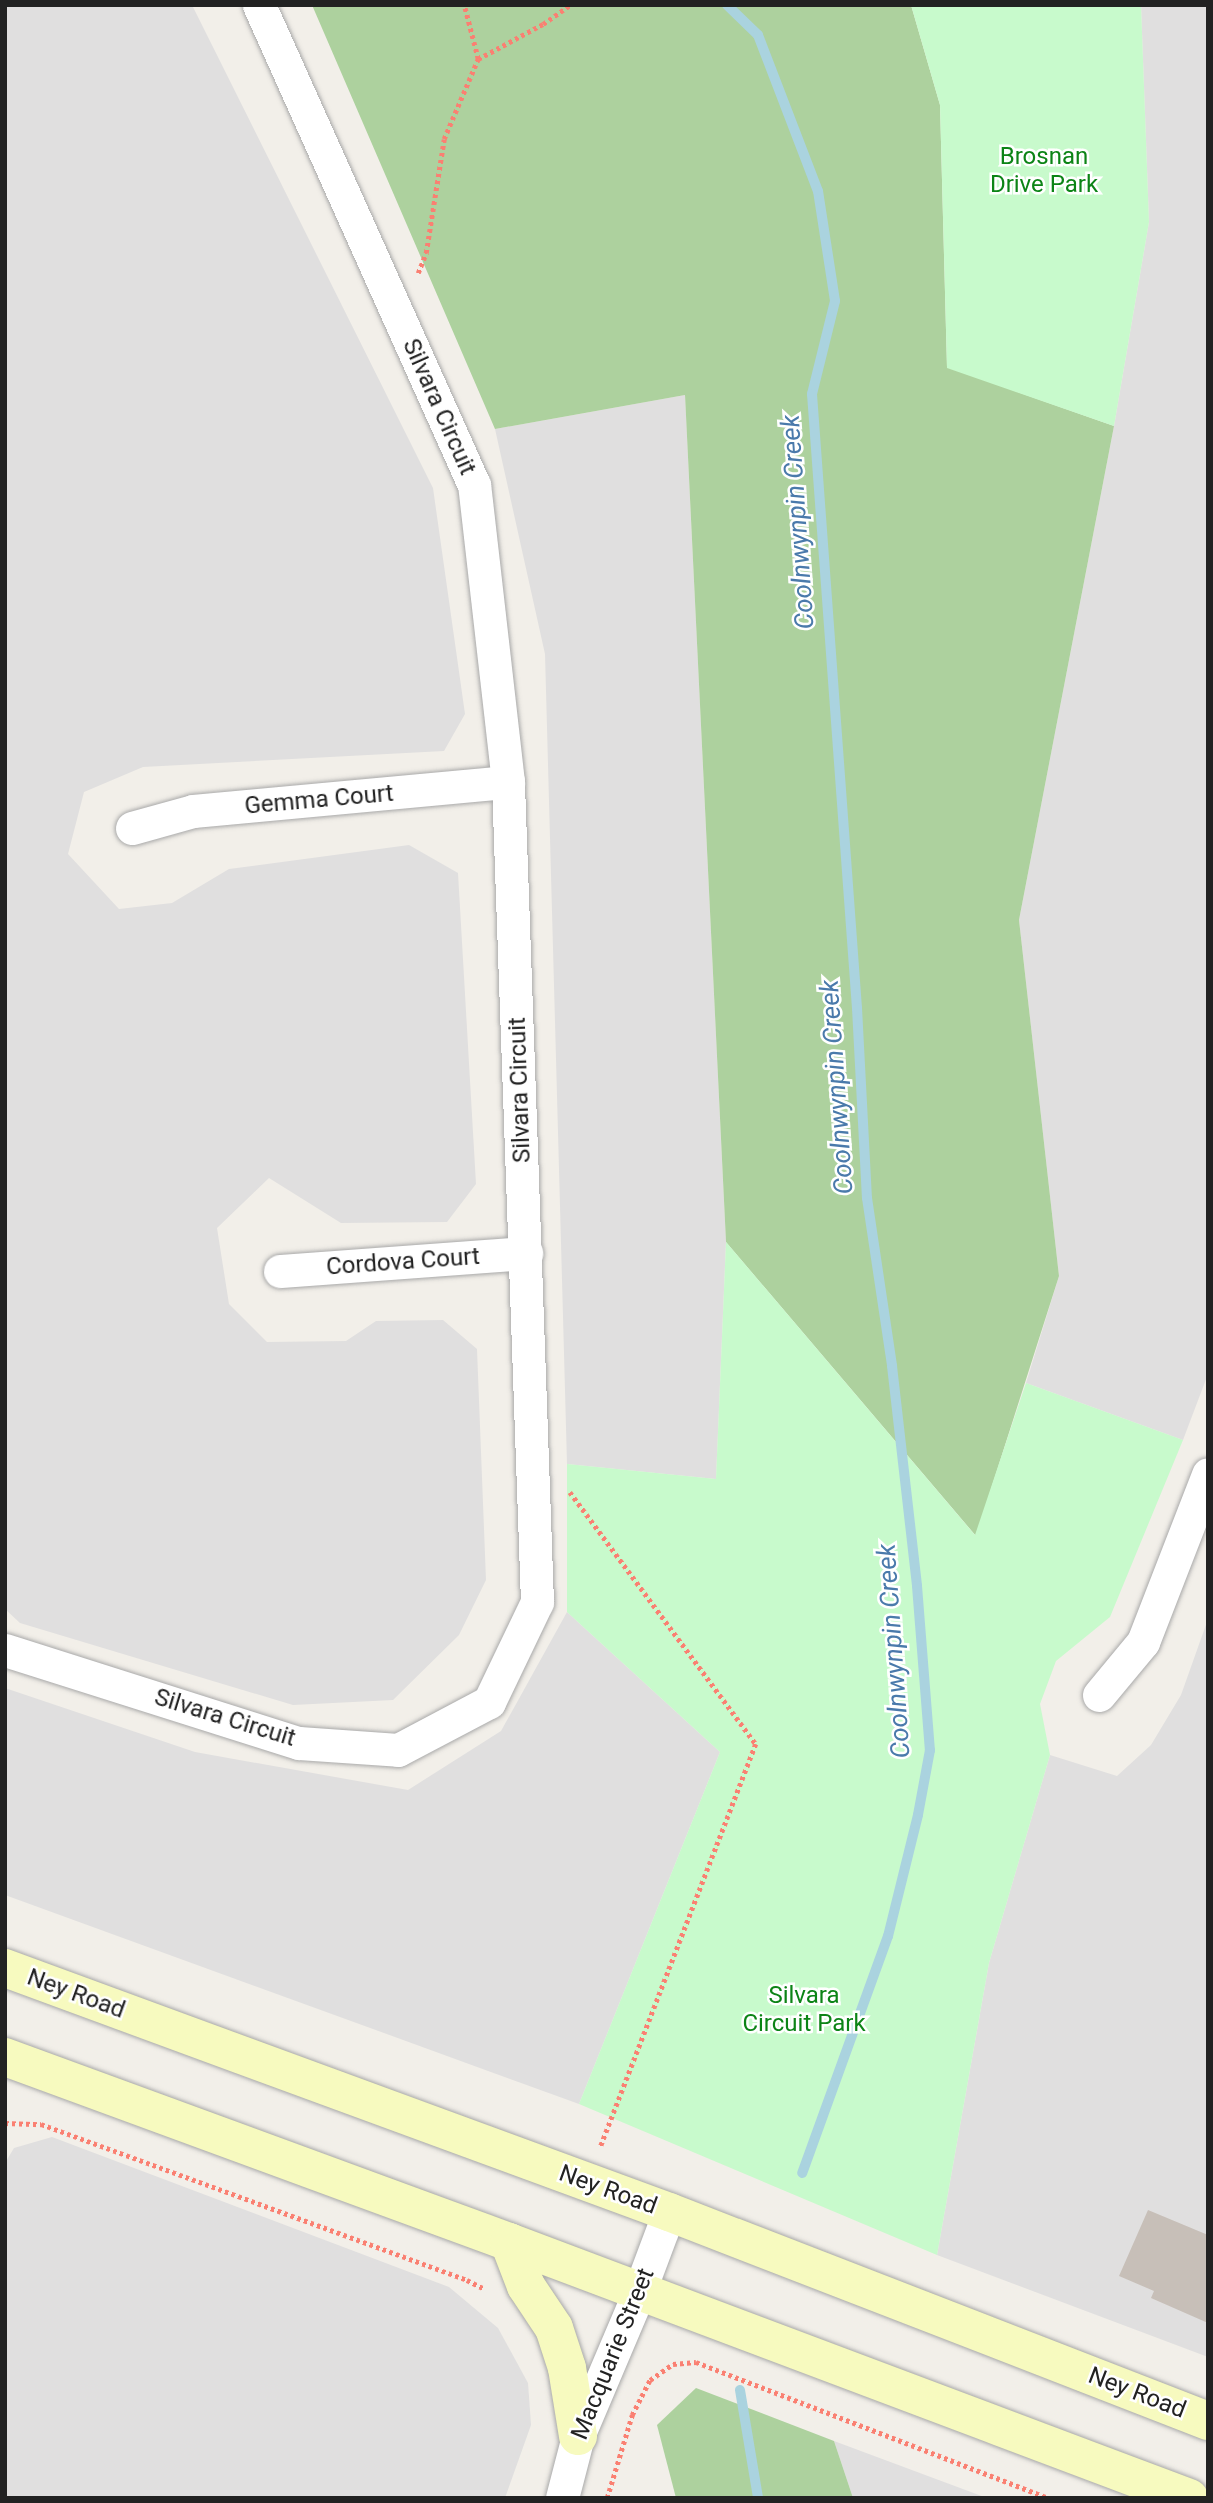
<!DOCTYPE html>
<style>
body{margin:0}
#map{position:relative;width:1213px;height:2503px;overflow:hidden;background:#f2efe9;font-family:Roboto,sans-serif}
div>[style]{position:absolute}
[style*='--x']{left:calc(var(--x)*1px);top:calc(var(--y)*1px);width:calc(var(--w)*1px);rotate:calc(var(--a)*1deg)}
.residential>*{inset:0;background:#e0dfdf}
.forest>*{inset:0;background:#add19e}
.park>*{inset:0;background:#c8facc}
.stream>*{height:10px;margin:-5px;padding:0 5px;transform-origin:5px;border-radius:5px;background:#aad3df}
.building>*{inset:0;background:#c7bfb8}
.path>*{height:4.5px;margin-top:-2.25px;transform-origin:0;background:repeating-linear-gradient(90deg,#fa8072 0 3.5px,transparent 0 7px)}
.roads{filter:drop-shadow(0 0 2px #a9a9a9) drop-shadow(0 0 2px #a9a9a9)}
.minor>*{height:33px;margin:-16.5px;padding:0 16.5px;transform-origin:16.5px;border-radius:16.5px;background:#fff}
.secondary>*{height:38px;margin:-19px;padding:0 19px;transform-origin:19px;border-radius:19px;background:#f7fabf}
span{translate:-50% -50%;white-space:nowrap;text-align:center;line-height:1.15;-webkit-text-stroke:5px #fff;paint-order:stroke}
.park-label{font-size:24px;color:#0c8416}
.street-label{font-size:24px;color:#222}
.water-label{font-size:26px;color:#4a7aab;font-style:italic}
.frame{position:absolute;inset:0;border:7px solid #222;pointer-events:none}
</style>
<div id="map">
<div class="residential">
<i style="clip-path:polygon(5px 5px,192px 5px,433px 488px,465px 714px,444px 751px,143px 767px,84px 792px,68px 854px,119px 909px,172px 903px,229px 869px,409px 845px,458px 873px,476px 1184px,447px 1222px,341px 1223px,269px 1178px,217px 1228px,229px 1304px,267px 1342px,346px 1341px,376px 1321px,443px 1320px,477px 1349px,486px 1580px,459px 1635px,393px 1700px,293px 1705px,20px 1623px,5px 1609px)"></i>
<i style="clip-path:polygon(1141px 5px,1208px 5px,1208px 1374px,1183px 1440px,1026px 1383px,1059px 1276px,1019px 920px,1114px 426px,1149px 222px)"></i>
<i style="clip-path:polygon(685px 395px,726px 1242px,716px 1479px,567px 1464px,545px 654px,495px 429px)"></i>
<i style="clip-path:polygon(567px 1612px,720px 1752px,579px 2104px,5px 1895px,5px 1688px,195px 1752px,408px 1790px,501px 1731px)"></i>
<i style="clip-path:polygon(1208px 1619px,1208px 2357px,937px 2255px,989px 1963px,1050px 1755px,1117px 1776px,1151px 1745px,1181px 1695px)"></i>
<i style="clip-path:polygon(52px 2137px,449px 2287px,498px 2328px,528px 2383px,531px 2425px,505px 2498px,5px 2498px,5px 2163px,14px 2148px)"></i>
<i style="clip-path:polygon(834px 2441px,987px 2498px,853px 2498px)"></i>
</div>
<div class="forest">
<i style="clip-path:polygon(312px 5px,911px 5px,940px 105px,947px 367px,1114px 426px,1019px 920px,1059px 1276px,976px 1536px,726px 1242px,685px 395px,495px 429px)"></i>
<i style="clip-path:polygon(696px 2388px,834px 2441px,853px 2498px,676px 2498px,657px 2425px)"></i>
</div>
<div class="park">
<i style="clip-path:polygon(911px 5px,1141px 5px,1149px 222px,1114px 426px,947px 368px,940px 105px)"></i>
<i style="clip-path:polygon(726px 1242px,975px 1535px,1026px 1383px,1183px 1440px,1110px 1617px,1056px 1661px,1040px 1704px,1050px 1755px,989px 1963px,937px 2255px,579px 2104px,720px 1752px,567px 1612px,567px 1464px,716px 1479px)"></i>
</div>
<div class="stream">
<i style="--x:727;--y:5;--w:43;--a:44.1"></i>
<i style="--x:758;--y:35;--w:167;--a:69"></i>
<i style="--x:818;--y:191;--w:111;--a:81.2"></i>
<i style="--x:835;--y:301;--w:96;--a:103.9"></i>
<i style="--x:812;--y:394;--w:616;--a:85.81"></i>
<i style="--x:857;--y:1008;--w:190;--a:87"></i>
<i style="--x:867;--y:1198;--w:170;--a:81.5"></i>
<i style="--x:892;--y:1366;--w:221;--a:83.5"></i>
<i style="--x:917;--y:1586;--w:165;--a:85.5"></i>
<i style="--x:930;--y:1750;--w:66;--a:100.5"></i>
<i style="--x:918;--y:1815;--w:125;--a:103.9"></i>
<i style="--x:888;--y:1936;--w:252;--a:109.9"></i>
<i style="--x:740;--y:2390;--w:109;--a:80.5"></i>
</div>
<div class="building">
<i style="clip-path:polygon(1148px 2210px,1208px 2235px,1208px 2323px,1151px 2298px,1154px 2291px,1119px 2276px)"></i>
</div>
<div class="path">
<i style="--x:478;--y:59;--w:74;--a:-28.3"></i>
<i style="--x:543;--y:24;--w:33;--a:-35"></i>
<i style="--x:418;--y:273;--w:22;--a:-68"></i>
<i style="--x:426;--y:253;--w:115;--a:-81"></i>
<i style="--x:444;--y:139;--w:87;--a:-67"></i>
<i style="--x:478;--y:59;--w:56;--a:-104.5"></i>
<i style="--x:570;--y:1492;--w:313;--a:53.6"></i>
<i style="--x:756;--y:1744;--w:433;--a:111.1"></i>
<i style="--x:5;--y:2123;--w:36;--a:2"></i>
<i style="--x:41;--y:2124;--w:454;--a:20.1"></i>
<i style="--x:467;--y:2280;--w:20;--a:27"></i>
<i style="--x:607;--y:2498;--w:87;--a:-73.2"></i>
<i style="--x:632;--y:2415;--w:39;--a:-63"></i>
<i style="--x:650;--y:2380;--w:28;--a:-35"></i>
<i style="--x:673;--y:2364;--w:23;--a:-5"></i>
<i style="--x:696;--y:2362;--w:378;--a:21.1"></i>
</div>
<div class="roads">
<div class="minor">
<i style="--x:132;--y:828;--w:63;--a:-15.6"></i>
<i style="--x:193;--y:811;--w:316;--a:-5.3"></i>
<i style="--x:280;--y:1271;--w:247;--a:-4.2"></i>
<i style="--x:5;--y:1650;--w:308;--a:17.6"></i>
<i style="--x:299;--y:1743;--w:99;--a:4"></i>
<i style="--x:398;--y:1750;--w:103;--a:-27.8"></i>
<i style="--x:489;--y:1702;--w:111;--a:-64.4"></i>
<i style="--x:537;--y:1602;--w:821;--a:-92.03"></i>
<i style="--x:508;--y:782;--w:299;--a:-96.5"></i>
<i style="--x:474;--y:485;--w:526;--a:-114.13"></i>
<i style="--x:1099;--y:1695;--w:69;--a:-50.3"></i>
<i style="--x:1143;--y:1642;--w:180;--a:-68.8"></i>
<i style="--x:562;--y:2498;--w:64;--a:-75.5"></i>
<i style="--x:578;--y:2436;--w:156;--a:-67"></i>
<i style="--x:639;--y:2292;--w:85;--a:-69.4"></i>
</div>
<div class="secondary">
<i style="--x:5;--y:1968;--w:707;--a:20.18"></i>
<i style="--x:669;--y:2212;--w:578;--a:21.19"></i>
<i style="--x:5;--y:2057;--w:537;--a:20.16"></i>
<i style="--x:509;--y:2242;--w:727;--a:20.63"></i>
<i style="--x:509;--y:2242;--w:47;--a:68.9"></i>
<i style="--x:526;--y:2286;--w:50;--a:56.3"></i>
<i style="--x:554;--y:2328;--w:42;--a:72"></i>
<i style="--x:567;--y:2368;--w:69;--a:80.8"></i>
</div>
</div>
<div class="park-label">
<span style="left:1044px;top:171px">Brosnan<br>Drive Park</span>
<span style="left:804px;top:2010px">Silvara<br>Circuit Park</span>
</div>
<div class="street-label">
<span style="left:439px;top:407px;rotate:66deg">Silvara Circuit</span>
<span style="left:319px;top:800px;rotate:-5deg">Gemma Court</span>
<span style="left:520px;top:1090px;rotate:-92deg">Silvara Circuit</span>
<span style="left:403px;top:1262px;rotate:-4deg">Cordova Court</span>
<span style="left:225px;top:1718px;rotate:17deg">Silvara Circuit</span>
<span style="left:76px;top:1994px;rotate:20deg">Ney Road</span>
<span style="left:608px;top:2190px;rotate:20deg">Ney Road</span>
<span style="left:613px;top:2354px;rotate:-68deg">Macquarie Street</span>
<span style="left:1137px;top:2393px;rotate:21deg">Ney Road</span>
</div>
<div class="water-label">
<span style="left:798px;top:522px;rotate:-94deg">Coolnwynpin Creek</span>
<span style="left:837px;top:1087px;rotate:-94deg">Coolnwynpin Creek</span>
<span style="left:894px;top:1651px;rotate:-94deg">Coolnwynpin Creek</span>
</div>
<div class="frame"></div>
</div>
